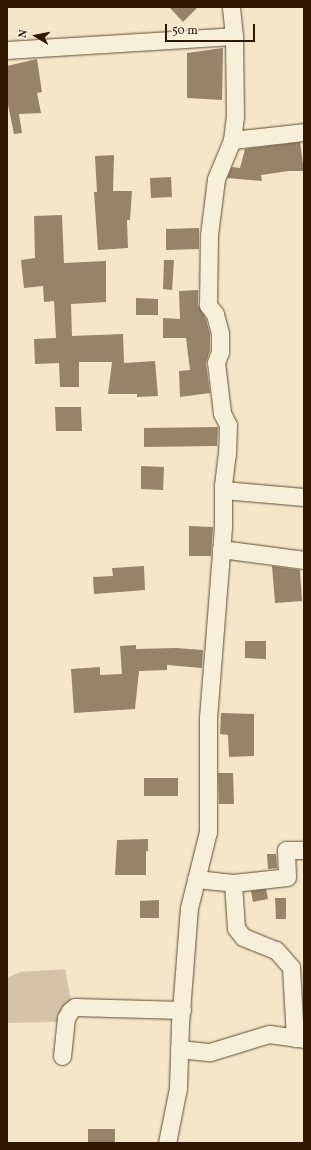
<!DOCTYPE html>
<style>
body{margin:0}
#map{position:relative;width:311px;height:1150px;overflow:hidden;background:#f5e6c8;font-family:Vollkorn,serif}
div>[style]{position:absolute}
[style*='--x']{left:calc(var(--x)*1px);top:calc(var(--y)*1px);width:calc(var(--w)*1px);rotate:calc(var(--a)*1deg)}
.green>*{inset:0;background:#d4c3a6}
.building>*{inset:0;background:#968368}
.roads{filter:drop-shadow(0 0 1px #614c32) drop-shadow(0 0 1px #614c32)}
.minor>*{height:17px;margin:-8.5px;padding:0 8.5px;transform-origin:8.5px;border-radius:8.5px;background:#f8efdb}
span{translate:-50% -50%;white-space:nowrap;text-align:center;line-height:1.15;-webkit-text-stroke:3.5px #f8efdb;paint-order:stroke}
.frame{position:absolute;inset:0;border:8px solid #301800;pointer-events:none}
.north{position:absolute;left:16px;top:16px;width:40px;height:40px;-webkit-text-stroke:3px #f8efdb;paint-order:stroke;rotate:280deg;font-size:11px;font-weight:700;line-height:16px;text-align:center;color:#301800}
.north::after{content:'';display:block;margin:auto;width:14px;height:18px;background:#301800;clip-path:polygon(50% 0,100% 100%,50% 72%,0 100%)}
.scale{position:absolute;left:165px;top:24px;width:90px;height:18px;box-sizing:border-box;border:2px solid #301800;border-top:0;padding-left:5px;font-size:12px;line-height:14px;white-space:nowrap;color:#301800;-webkit-text-stroke:3px #f8efdb;paint-order:stroke}
</style>
<div id="map">
<div class="green">
<i style="clip-path:polygon(65px 969px,72px 1005px,61px 1022px,7px 1023px,7px 978px,20px 972px)"></i>
</div>
<div class="building">
<i style="clip-path:polygon(169px 7px,198px 7px,183px 22px)"></i>
<i style="clip-path:polygon(223px 48px,222px 100px,187px 98px,187px 53px)"></i>
<i style="clip-path:polygon(37px 59px,42px 92px,37px 93px,41px 113px,19px 114px,22px 133px,14px 134px,7px 100px,7px 66px)"></i>
<i style="clip-path:polygon(300px 142px,304px 171px,289px 171px,261px 175px,262px 181px,227px 178px,232px 167px,240px 168px,245px 149px)"></i>
<i style="clip-path:polygon(114px 155px,113px 191px,132px 191px,130px 220px,127px 220px,128px 248px,98px 250px,94px 192px,97px 192px,95px 156px)"></i>
<i style="clip-path:polygon(171px 177px,172px 197px,151px 198px,150px 178px)"></i>
<i style="clip-path:polygon(62px 215px,64px 263px,106px 261px,106px 302px,71px 304px,72px 336px,123px 334px,124px 363px,155px 361px,158px 396px,137px 397px,137px 394px,108px 394px,112px 362px,79px 362px,79px 387px,60px 387px,59px 363px,35px 364px,34px 339px,56px 338px,54px 301px,44px 302px,43px 286px,24px 288px,21px 260px,35px 258px,34px 216px)"></i>
<i style="clip-path:polygon(199px 228px,199px 249px,166px 250px,166px 229px)"></i>
<i style="clip-path:polygon(164px 260px,174px 260px,172px 290px,163px 289px)"></i>
<i style="clip-path:polygon(198px 290px,198px 305px,206px 319px,210px 334px,210px 350px,206px 363px,210px 393px,180px 397px,179px 371px,190px 370px,186px 338px,163px 338px,163px 318px,180px 319px,179px 291px)"></i>
<i style="clip-path:polygon(136px 298px,158px 299px,158px 315px,136px 315px)"></i>
<i style="clip-path:polygon(55px 407px,81px 407px,82px 431px,56px 431px)"></i>
<i style="clip-path:polygon(218px 427px,217px 446px,144px 447px,144px 428px)"></i>
<i style="clip-path:polygon(141px 466px,164px 467px,163px 490px,141px 489px)"></i>
<i style="clip-path:polygon(189px 526px,213px 527px,211px 556px,189px 556px)"></i>
<i style="clip-path:polygon(144px 566px,145px 590px,94px 594px,93px 577px,113px 576px,112px 568px)"></i>
<i style="clip-path:polygon(272px 566px,300px 570px,302px 601px,275px 603px)"></i>
<i style="clip-path:polygon(245px 641px,266px 641px,266px 659px,245px 658px)"></i>
<i style="clip-path:polygon(136px 645px,136px 649px,176px 648px,203px 650px,202px 668px,167px 665px,167px 670px,139px 671px,135px 709px,74px 713px,71px 669px,100px 667px,100px 675px,122px 674px,120px 646px)"></i>
<i style="clip-path:polygon(221px 713px,254px 714px,254px 756px,229px 757px,228px 735px,220px 734px)"></i>
<i style="clip-path:polygon(218px 773px,233px 773px,234px 804px,219px 804px)"></i>
<i style="clip-path:polygon(144px 778px,178px 778px,178px 796px,144px 796px)"></i>
<i style="clip-path:polygon(148px 839px,148px 851px,146px 851px,146px 875px,115px 875px,117px 840px)"></i>
<i style="clip-path:polygon(267px 854px,276px 854px,277px 868px,268px 869px)"></i>
<i style="clip-path:polygon(266px 889px,268px 899px,253px 902px,251px 891px)"></i>
<i style="clip-path:polygon(275px 898px,286px 898px,286px 919px,276px 919px)"></i>
<i style="clip-path:polygon(159px 900px,159px 918px,140px 918px,140px 901px)"></i>
<i style="clip-path:polygon(88px 1129px,115px 1129px,115px 1143px,88px 1143px)"></i>
</div>
<div class="roads">
<div class="minor">
<i style="--x:7;--y:50;--w:227;--a:-3.5"></i>
<i style="--x:232;--y:140;--w:72;--a:-6.3"></i>
<i style="--x:223;--y:490;--w:81;--a:4.9"></i>
<i style="--x:221;--y:549;--w:84;--a:7.5"></i>
<i style="--x:196;--y:879;--w:37;--a:6"></i>
<i style="--x:233;--y:883;--w:54;--a:-6.3"></i>
<i style="--x:287;--y:877;--w:27;--a:-92"></i>
<i style="--x:286;--y:850;--w:18;--a:0"></i>
<i style="--x:233;--y:883;--w:45;--a:86.2"></i>
<i style="--x:236;--y:928;--w:11;--a:52"></i>
<i style="--x:243;--y:937;--w:35;--a:22"></i>
<i style="--x:276;--y:950;--w:23;--a:49"></i>
<i style="--x:291;--y:967;--w:71;--a:86.8"></i>
<i style="--x:179;--y:1049;--w:31;--a:6"></i>
<i style="--x:210;--y:1052;--w:62;--a:-17"></i>
<i style="--x:269;--y:1034;--w:35;--a:8"></i>
<i style="--x:62;--y:1056;--w:38;--a:-84"></i>
<i style="--x:66;--y:1018;--w:8;--a:-60"></i>
<i style="--x:70;--y:1011;--w:6;--a:-39"></i>
<i style="--x:75;--y:1007;--w:107;--a:1.6"></i>
<i style="--x:167;--y:1143;--w:56;--a:-78.7"></i>
<i style="--x:178;--y:1088;--w:64;--a:-88.2"></i>
<i style="--x:180;--y:1024;--w:116;--a:-85.6"></i>
<i style="--x:189;--y:908;--w:78;--a:-76"></i>
<i style="--x:208;--y:832;--w:114;--a:-90"></i>
<i style="--x:208;--y:718;--w:193;--a:-85.5"></i>
<i style="--x:223;--y:526;--w:41;--a:-90"></i>
<i style="--x:223;--y:485;--w:31;--a:-83"></i>
<i style="--x:227;--y:454;--w:29;--a:-88"></i>
<i style="--x:228;--y:425;--w:13;--a:-117"></i>
<i style="--x:222;--y:413;--w:51;--a:-96.7"></i>
<i style="--x:216;--y:362;--w:11;--a:-68"></i>
<i style="--x:220;--y:352;--w:19;--a:-90"></i>
<i style="--x:220;--y:333;--w:20;--a:-105"></i>
<i style="--x:215;--y:314;--w:11;--a:-128"></i>
<i style="--x:208;--y:305;--w:70;--a:-89.2"></i>
<i style="--x:209;--y:235;--w:56;--a:-82.9"></i>
<i style="--x:216;--y:179;--w:42;--a:-67.7"></i>
<i style="--x:232;--y:140;--w:23;--a:-83"></i>
<i style="--x:235;--y:117;--w:81;--a:-90.7"></i>
<i style="--x:234;--y:36;--w:29;--a:-96"></i>
</div>
</div>
<div class="frame"></div>
<div class="north">N</div>
<div class="scale">50 m</div>
</div>
